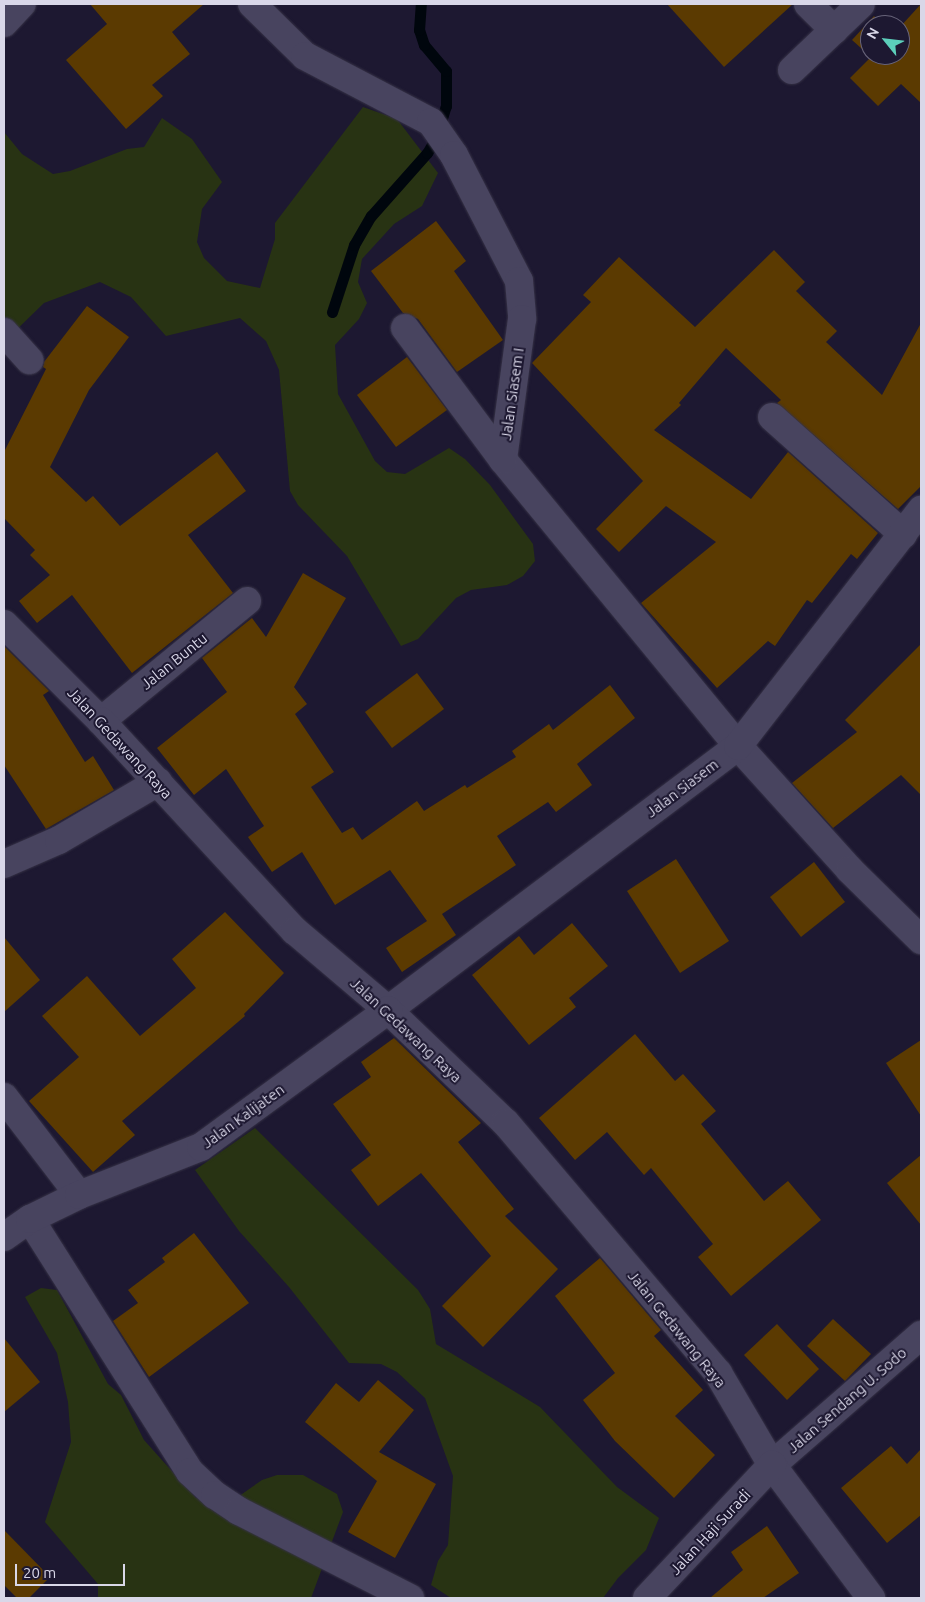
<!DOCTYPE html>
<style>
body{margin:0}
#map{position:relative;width:925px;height:1602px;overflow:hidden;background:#1d1831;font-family:Ubuntu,sans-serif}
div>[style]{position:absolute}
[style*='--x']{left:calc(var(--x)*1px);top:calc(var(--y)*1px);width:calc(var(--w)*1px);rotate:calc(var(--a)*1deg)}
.green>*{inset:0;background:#283313}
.stream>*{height:11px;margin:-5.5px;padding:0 5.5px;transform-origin:5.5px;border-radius:5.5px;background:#00060d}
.building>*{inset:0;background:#5b3a01}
.roads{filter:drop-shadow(0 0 1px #363246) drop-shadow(0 0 1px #363246)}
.minor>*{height:28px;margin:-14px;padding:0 14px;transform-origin:14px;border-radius:14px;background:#48445f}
.tertiary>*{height:28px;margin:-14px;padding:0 14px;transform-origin:14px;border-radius:14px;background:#48445f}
span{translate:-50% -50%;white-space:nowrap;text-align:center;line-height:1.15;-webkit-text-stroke:4px #1d1831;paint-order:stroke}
.street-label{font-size:15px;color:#d9d7e8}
.frame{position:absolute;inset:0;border:5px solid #d9d7e8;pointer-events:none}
.north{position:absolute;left:860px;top:15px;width:50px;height:50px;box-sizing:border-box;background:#1d1831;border:1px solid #68647a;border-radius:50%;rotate:299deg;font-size:14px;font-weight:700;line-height:20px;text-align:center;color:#d9d7e8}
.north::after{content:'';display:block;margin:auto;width:18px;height:22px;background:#5cceba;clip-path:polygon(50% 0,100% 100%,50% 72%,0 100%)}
.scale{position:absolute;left:15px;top:1564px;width:110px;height:22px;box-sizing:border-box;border:2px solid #d9d7e8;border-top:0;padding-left:6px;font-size:15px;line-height:18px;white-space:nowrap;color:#d9d7e8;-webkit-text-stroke:4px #1d1831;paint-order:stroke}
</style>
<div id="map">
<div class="green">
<i style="clip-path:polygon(363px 107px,397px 119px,438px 173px,422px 206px,394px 224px,362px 259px,358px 282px,367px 303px,359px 319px,335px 345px,338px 394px,375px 461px,387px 472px,405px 474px,449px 448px,465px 459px,490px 485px,533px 544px,535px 561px,523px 576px,507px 585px,471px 590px,456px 598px,418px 639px,401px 646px,347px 556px,298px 505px,290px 491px,279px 370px,266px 341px,240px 318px,166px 336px,131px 297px,100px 282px,44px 303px,4px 342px,4px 132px,22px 154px,53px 174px,70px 171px,127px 149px,144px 147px,162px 118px,192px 139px,222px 182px,202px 209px,197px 242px,204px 258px,227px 281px,260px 288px,275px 239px,275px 223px)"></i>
<i style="clip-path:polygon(255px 1128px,418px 1290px,430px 1309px,436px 1344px,540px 1407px,617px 1487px,659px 1518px,646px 1550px,618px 1578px,603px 1598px,451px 1598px,431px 1585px,438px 1561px,448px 1545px,453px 1476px,425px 1398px,397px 1372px,381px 1364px,349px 1363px,289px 1287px,239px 1231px,195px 1170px)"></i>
<i style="clip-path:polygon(41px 1288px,57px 1290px,108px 1384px,121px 1395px,144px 1440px,196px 1498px,232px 1501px,262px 1480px,277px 1475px,303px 1475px,337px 1494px,343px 1512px,311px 1598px,98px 1598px,98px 1584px,45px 1522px,71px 1442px,68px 1402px,57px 1353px,25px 1297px)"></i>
</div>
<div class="stream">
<i style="--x:332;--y:312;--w:71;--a:-71.8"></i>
<i style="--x:354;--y:245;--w:34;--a:-60"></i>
<i style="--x:371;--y:216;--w:84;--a:-48.4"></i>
<i style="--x:427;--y:153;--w:17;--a:-59"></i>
<i style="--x:436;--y:138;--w:34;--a:-73"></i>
<i style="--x:446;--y:106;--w:35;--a:-90"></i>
<i style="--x:446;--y:71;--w:34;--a:-130"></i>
<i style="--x:424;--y:45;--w:16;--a:-108"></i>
<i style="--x:419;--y:30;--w:26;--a:-86"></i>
</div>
<div class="building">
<i style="clip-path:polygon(90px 4px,204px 4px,172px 32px,190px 54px,152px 85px,163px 96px,126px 129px,66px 60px,107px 24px)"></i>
<i style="clip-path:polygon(667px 4px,793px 4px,724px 67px)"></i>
<i style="clip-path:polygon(921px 4px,921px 103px,901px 84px,878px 106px,850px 78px,871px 57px,852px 40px,874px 16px,883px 25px,870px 25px,870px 55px,900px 55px,900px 27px)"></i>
<i style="clip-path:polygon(436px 221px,466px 261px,454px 271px,503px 340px,457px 372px,418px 319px,403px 313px,371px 271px)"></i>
<i style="clip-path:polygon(774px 250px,805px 282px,796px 291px,837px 331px,826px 342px,882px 395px,921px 323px,921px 486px,898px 509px,777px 403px,781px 400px,726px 348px,679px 403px,681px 405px,654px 430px,751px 499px,788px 452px,878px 533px,857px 559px,851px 554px,812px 603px,807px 600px,775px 646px,768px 641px,717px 688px,641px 603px,716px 542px,666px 506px,619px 552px,596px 529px,643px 481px,532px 363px,591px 302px,583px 295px,619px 257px,695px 327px)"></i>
<i style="clip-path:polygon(87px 306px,129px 337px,89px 390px,50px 467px,86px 502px,93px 496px,120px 526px,217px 452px,246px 491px,188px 535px,233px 593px,132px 673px,72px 595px,37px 623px,19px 601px,50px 575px,30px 555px,35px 550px,4px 518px,4px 452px,46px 369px,43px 367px,44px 362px)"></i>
<i style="clip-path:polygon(407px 357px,447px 410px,396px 447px,357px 395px)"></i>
<i style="clip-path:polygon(303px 573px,346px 598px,294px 687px,307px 704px,295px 714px,334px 772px,311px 787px,342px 833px,353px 827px,362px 840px,417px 801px,424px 811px,465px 785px,467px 788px,516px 757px,512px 751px,549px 724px,553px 730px,610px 685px,635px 718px,577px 764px,592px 785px,556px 812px,548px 802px,497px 836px,516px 865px,442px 914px,456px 935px,402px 972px,386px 948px,427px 921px,390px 870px,335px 905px,302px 852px,272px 872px,248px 837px,264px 826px,226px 769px,194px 795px,157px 748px,227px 692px,202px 658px,252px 618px,266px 637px)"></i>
<i style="clip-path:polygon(921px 644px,921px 795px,901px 775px,833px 828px,792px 783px,857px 732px,845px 720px)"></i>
<i style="clip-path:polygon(4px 646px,49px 691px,43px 695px,85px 762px,93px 756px,114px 790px,46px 829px,4px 765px)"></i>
<i style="clip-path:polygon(417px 673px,444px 709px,392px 748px,365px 712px)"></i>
<i style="clip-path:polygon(676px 859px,729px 941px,680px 973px,627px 891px)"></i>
<i style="clip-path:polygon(814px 862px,845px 902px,801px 937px,770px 897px)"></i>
<i style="clip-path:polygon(225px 912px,284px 973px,244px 1014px,245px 1016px,122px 1121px,135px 1135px,93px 1172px,29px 1101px,79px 1057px,42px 1016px,87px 976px,140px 1036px,196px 988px,172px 959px)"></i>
<i style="clip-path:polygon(572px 923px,608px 966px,569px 998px,576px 1007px,529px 1045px,472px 975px,519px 936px,534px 955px)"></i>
<i style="clip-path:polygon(4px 937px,40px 980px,4px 1012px)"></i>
<i style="clip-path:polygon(635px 1034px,675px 1081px,683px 1074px,716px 1111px,701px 1124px,764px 1201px,788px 1181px,821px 1220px,731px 1296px,698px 1257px,713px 1244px,651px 1168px,644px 1175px,607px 1132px,575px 1160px,539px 1118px)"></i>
<i style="clip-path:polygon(394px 1038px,481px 1123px,458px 1142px,514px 1209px,505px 1216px,558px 1269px,483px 1347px,442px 1306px,491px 1256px,421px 1173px,378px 1206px,351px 1170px,371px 1155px,333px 1104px,371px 1077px,361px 1062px)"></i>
<i style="clip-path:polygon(921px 1040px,921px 1116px,886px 1063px)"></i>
<i style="clip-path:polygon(921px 1155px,921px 1225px,887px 1183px)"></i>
<i style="clip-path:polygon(194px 1233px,249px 1303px,149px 1377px,113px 1321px,138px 1303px,128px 1290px,165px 1262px,162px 1258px)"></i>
<i style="clip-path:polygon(600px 1258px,661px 1330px,654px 1336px,703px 1390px,675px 1416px,715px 1455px,674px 1498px,615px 1441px,583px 1400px,615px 1373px,555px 1296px)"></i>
<i style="clip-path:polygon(833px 1319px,871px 1354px,845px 1381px,807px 1346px)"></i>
<i style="clip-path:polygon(777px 1324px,819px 1369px,787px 1400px,744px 1355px)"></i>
<i style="clip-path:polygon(4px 1338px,40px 1382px,4px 1412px)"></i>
<i style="clip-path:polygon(378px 1380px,414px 1410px,379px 1452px,436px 1484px,395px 1558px,348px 1532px,377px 1481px,305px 1422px,336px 1383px,359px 1402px)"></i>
<i style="clip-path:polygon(891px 1446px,907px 1464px,921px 1449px,921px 1515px,887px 1543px,841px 1488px)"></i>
<i style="clip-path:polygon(767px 1526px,799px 1573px,763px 1598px,710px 1598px,743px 1570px,731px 1552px)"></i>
<i style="clip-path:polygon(4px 1530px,50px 1577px,29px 1598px,17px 1598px,4px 1585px)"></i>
</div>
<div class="roads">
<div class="minor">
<i style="--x:252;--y:4;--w:74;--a:44.5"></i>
<i style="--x:305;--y:56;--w:142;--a:27.6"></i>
<i style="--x:431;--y:122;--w:40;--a:55.1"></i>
<i style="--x:454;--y:155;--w:142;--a:62.7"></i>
<i style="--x:519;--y:281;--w:38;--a:85"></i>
<i style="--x:522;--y:319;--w:142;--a:97.7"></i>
<i style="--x:503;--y:460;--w:370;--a:50.6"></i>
<i style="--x:738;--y:746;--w:167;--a:47.9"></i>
<i style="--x:850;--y:870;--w:100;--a:44.6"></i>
<i style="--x:808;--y:4;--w:37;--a:45"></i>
<i style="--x:4;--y:23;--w:26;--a:-47"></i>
<i style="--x:792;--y:70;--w:95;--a:-43.7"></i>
<i style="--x:405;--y:328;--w:164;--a:53.4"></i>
<i style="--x:4;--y:332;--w:38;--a:48"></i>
<i style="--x:772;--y:417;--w:176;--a:41.8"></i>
<i style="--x:101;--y:721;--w:189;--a:-39.4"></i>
<i style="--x:4;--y:864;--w:60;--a:-23.6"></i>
<i style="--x:59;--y:840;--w:115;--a:-30.4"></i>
<i style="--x:388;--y:1010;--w:438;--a:-37"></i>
<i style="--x:738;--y:746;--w:299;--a:-52.2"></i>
<i style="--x:4;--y:1097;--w:123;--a:52.6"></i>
<i style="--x:30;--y:1219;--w:299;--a:57.7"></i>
<i style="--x:190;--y:1472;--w:34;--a:43"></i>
<i style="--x:215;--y:1495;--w:29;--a:34"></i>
<i style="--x:239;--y:1511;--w:192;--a:27"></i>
<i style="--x:772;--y:1465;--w:198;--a:-41.1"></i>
</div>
<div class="tertiary">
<i style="--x:4;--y:624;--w:137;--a:45"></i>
<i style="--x:101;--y:721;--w:286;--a:47.3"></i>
<i style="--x:295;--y:931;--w:122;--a:40.3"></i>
<i style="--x:388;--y:1010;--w:163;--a:43.8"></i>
<i style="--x:506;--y:1123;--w:328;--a:49.7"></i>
<i style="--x:718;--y:1373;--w:107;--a:59.6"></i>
<i style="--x:772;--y:1465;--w:166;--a:53.3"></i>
<i style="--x:4;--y:1237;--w:32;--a:-35"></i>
<i style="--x:30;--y:1219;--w:55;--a:-26.1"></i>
<i style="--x:79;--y:1195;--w:131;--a:-21.5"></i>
<i style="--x:201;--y:1147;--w:232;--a:-36.2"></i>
<i style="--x:647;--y:1598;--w:183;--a:-46.8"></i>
</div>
</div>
<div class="street-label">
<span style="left:512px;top:394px;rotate:-82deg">Jalan Siasem I</span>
<span style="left:174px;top:661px;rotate:-39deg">Jalan Buntu</span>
<span style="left:120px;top:743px;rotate:47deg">Jalan Gedawang Raya</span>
<span style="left:682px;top:788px;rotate:-37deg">Jalan Siasem</span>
<span style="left:406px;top:1030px;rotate:43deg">Jalan Gedawang Raya</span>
<span style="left:243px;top:1116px;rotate:-36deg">Jalan Kalijaten</span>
<span style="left:677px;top:1329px;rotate:51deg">Jalan Gedawang Raya</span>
<span style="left:847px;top:1400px;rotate:-41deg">Jalan Sendang U. Sodo</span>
<span style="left:710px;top:1532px;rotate:-47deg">Jalan Haji Suradi</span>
</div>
<div class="frame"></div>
<div class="north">N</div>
<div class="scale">20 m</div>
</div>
